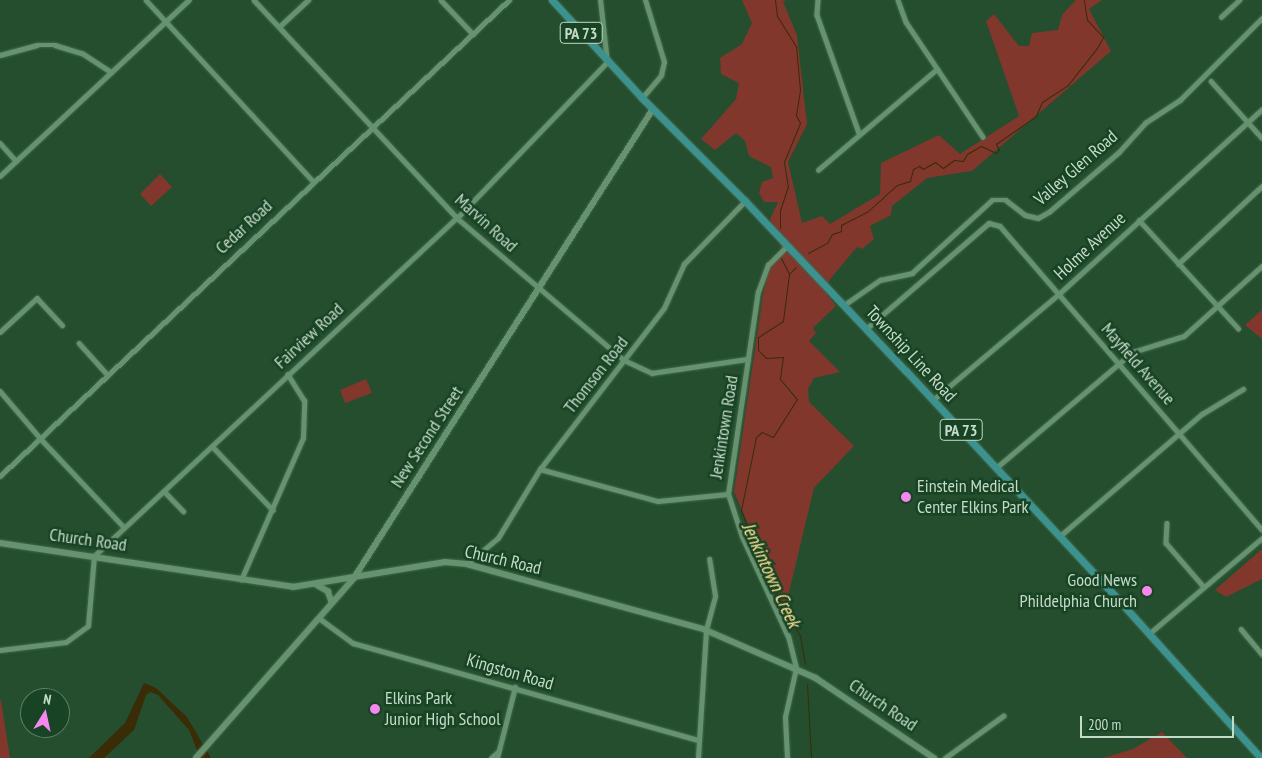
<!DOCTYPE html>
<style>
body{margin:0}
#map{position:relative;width:1262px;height:758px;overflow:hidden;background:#244e2e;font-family:"PT Sans Narrow",sans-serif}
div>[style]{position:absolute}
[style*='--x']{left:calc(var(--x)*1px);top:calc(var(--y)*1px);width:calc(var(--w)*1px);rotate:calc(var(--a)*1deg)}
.green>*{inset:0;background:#81372c}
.water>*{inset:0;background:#392c06}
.stream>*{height:1px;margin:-0.5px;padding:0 0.5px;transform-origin:0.5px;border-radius:0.5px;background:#392c06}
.roads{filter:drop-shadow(0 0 1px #43694e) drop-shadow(0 0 1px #43694e)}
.minor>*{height:4.5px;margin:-2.25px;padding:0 2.25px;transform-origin:2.25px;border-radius:2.25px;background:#66926f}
.tertiary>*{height:5.5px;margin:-2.75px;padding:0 2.75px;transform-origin:2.75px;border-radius:2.75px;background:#66926f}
.primary>*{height:7px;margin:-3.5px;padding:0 3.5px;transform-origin:3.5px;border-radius:3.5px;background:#3c928e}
.dots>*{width:14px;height:14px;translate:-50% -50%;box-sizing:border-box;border:2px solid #184324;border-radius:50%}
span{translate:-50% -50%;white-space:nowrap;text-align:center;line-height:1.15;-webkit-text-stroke:5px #184324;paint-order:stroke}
.shield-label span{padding:1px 4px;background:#184324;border:1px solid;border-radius:4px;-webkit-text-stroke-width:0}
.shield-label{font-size:16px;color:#c4dbc8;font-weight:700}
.street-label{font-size:18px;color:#c4dbc8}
.poi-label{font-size:18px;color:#c4dbc8}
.left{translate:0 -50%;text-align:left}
.right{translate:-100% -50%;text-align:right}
.water-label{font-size:19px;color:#fee294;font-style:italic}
.north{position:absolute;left:20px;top:688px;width:50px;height:50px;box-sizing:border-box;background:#184324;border:1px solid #5d8066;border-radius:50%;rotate:10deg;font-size:14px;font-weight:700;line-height:20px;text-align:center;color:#c4dbc8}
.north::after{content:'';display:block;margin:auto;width:18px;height:22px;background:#f688ed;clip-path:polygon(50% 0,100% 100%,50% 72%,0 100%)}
.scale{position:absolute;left:1080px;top:716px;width:154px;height:22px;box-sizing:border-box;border:2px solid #c4dbc8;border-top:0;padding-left:6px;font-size:15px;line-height:18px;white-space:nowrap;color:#c4dbc8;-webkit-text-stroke:4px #184324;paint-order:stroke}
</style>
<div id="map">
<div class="green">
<i style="clip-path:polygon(742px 0,786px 0,783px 2px,797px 35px,807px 124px,788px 162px,802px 223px,822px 216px,830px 224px,880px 194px,881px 163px,939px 135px,960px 154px,1019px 116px,986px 21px,994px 14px,1019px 46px,1029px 46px,1032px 33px,1058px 30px,1062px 15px,1076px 0,1102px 0,1089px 9px,1111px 51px,972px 171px,927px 178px,892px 206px,891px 215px,870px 226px,874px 239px,862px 249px,857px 247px,831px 278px,824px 290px,836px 306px,813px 328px,816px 333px,809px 341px,840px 372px,814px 378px,808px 389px,809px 402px,854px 446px,814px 488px,785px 609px,734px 492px,763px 295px,769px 269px,783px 253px,770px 219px,778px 202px,764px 202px,759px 193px,762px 182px,773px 178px,771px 167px,749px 156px,745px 141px,736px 133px,715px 150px,701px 139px,736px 99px,739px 83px,721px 74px,720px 58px,742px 44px,752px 23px)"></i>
<i style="clip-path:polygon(160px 174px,172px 187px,151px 206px,140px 194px)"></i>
<i style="clip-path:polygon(1262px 310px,1262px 339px,1245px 325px)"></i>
<i style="clip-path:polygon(366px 379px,372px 393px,345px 403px,340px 390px)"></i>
<i style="clip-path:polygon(1262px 549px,1262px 579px,1226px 597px,1215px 590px)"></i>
<i style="clip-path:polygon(0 700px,1px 700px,10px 758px,0 758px)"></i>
<i style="clip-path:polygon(1162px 732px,1187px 758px,1103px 758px,1133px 749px)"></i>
</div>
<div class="water">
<i style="clip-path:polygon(144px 683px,156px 688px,187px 717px,211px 758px,200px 758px,189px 730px,158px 695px,150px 692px,146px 695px,134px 730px,104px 758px,89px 758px,125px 723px)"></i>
</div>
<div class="stream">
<i style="--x:775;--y:0;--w:16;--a:83"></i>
<i style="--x:777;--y:16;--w:36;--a:58"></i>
<i style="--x:796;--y:46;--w:44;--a:84.8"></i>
<i style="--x:800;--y:90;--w:25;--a:99"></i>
<i style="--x:796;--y:115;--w:9;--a:63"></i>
<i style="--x:800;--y:123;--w:42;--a:112.3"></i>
<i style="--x:784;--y:162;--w:24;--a:81"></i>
<i style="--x:788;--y:186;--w:25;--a:108"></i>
<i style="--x:780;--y:210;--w:18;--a:90"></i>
<i style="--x:808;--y:253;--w:21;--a:-28"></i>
<i style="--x:827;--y:243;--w:10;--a:-61"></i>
<i style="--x:832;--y:234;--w:9;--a:-18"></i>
<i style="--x:841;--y:231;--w:6;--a:-90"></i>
<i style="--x:841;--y:225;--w:29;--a:-27"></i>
<i style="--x:867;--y:212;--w:40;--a:-42"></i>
<i style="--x:897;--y:185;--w:14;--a:-17"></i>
<i style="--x:910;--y:181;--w:12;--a:-76"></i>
<i style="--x:913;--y:169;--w:7;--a:-27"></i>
<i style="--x:919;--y:166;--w:5;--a:37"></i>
<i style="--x:923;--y:169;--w:14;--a:-30"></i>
<i style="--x:935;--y:162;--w:10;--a:37"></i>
<i style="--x:943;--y:168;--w:14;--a:-36"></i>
<i style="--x:954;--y:160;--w:9;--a:6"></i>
<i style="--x:963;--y:161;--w:8;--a:-60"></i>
<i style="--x:967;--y:154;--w:16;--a:-30"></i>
<i style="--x:981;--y:146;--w:17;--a:25"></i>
<i style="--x:996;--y:153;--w:4;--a:-45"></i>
<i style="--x:999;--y:150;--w:7;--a:-117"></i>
<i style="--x:996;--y:144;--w:49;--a:-35"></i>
<i style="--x:1036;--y:116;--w:15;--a:-67"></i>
<i style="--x:1042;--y:102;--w:30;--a:-33"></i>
<i style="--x:1067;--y:86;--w:48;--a:-51.7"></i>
<i style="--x:1097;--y:48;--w:13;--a:-61"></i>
<i style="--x:1103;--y:37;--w:23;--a:-133"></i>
<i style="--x:1087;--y:20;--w:20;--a:-99"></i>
<i style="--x:781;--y:258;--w:18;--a:63"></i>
<i style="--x:789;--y:274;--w:47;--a:97.3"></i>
<i style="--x:783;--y:321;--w:30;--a:147"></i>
<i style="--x:758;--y:337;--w:13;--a:90"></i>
<i style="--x:758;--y:350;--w:11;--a:45"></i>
<i style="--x:766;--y:358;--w:17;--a:-3"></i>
<i style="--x:783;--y:357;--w:22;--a:98"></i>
<i style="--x:780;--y:379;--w:26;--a:50"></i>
<i style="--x:797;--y:399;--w:45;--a:122.3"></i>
<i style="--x:773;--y:437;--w:12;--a:-156"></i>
<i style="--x:762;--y:432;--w:8;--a:140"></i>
<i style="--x:756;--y:437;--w:75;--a:101.6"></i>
<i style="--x:741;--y:510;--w:78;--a:68.1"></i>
<i style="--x:770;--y:582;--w:62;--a:60.9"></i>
<i style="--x:800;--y:636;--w:28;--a:80"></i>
<i style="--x:790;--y:273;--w:8;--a:-45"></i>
<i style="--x:807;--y:684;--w:74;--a:86.9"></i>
<i style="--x:139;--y:701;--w:11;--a:-68"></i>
</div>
<div class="roads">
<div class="minor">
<i style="--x:146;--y:0;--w:246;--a:47.3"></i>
<i style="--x:254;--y:0;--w:298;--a:47"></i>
<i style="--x:457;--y:218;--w:219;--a:40.4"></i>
<i style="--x:624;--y:360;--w:31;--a:25"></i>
<i style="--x:652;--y:373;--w:97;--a:-8.3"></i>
<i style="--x:441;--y:0;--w:47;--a:46.7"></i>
<i style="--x:818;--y:0;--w:15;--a:94"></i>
<i style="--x:817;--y:15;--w:125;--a:70.4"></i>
<i style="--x:898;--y:0;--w:23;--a:70"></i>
<i style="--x:906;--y:22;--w:138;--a:56.2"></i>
<i style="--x:1221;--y:17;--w:25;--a:-43"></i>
<i style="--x:279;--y:27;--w:40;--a:-43"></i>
<i style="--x:0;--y:55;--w:38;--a:-15"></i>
<i style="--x:37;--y:45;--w:18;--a:0"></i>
<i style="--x:55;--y:45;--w:28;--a:17"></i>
<i style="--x:82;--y:53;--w:35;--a:33"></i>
<i style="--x:1211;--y:81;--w:76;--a:48.2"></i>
<i style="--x:642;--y:98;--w:30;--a:-50"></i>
<i style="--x:661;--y:75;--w:13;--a:-77"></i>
<i style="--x:664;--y:62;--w:65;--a:-107"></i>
<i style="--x:0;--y:143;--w:24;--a:48"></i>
<i style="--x:818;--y:170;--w:156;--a:-40.3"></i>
<i style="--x:0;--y:176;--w:258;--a:-43"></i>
<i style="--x:1139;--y:220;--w:147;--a:47.5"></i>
<i style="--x:1178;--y:264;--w:115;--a:-42.9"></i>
<i style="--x:844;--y:305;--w:44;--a:-34.8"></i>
<i style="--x:880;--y:280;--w:33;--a:-12"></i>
<i style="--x:912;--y:273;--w:108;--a:-42.4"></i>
<i style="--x:992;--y:200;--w:14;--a:0"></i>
<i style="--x:1006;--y:200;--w:24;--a:38"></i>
<i style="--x:1025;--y:215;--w:13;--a:13"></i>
<i style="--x:1038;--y:218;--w:13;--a:-29"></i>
<i style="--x:1049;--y:212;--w:92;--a:-40.6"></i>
<i style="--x:1119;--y:152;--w:39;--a:-48"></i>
<i style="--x:1145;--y:123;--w:42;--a:-33.3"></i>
<i style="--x:1180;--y:100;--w:116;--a:-45"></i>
<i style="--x:866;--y:329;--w:162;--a:-40.8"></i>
<i style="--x:989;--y:223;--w:11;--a:15"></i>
<i style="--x:1000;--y:226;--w:401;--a:49.2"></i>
<i style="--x:0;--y:332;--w:50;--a:-42.6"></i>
<i style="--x:37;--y:298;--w:37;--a:47"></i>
<i style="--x:79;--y:343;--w:42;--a:47.9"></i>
<i style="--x:0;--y:391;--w:63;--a:49.5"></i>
<i style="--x:41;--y:439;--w:121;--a:46.7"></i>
<i style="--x:933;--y:400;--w:166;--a:-40.1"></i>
<i style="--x:1060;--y:293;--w:273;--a:-42.3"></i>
<i style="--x:213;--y:447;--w:87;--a:46.4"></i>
<i style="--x:996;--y:468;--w:180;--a:-40.3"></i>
<i style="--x:1133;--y:352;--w:53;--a:-17.4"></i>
<i style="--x:1184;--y:336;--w:105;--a:-41.9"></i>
<i style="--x:540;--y:469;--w:122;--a:15.2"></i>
<i style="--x:658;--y:501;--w:70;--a:-5.7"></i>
<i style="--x:0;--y:476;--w:697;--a:-43.08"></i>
<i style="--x:164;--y:491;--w:28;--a:46"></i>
<i style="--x:1167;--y:523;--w:20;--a:93"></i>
<i style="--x:1166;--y:543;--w:58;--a:49.2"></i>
<i style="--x:1060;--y:536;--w:187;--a:-40.7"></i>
<i style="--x:1202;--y:414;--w:48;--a:-31.4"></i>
<i style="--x:467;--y:564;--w:40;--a:-40"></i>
<i style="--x:498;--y:538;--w:81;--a:-58.7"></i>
<i style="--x:540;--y:469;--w:203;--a:-52.4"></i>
<i style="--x:664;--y:308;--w:48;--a:-65.6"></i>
<i style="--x:684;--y:264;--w:88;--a:-45.9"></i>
<i style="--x:241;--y:580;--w:155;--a:-66.4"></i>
<i style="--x:303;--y:438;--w:37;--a:-88"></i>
<i style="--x:304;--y:401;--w:31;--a:-122"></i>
<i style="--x:319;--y:618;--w:42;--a:36.3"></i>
<i style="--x:353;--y:643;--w:359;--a:15.7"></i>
<i style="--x:1241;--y:629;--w:33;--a:50"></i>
<i style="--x:1150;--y:633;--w:147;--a:-40.3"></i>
<i style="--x:0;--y:650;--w:66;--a:-6.9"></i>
<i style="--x:66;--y:642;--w:27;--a:-36"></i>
<i style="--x:88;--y:626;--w:70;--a:-85.1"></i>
<i style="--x:94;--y:556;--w:496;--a:-43"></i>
<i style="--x:457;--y:218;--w:216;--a:-46.1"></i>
<i style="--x:607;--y:62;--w:62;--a:-96.4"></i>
<i style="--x:491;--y:758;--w:9;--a:-41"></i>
<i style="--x:497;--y:758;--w:73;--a:-75.8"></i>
<i style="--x:698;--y:758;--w:128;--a:-86.4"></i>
<i style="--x:706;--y:630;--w:35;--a:-75"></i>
<i style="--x:715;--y:596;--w:37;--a:-99"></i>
<i style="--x:787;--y:758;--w:41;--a:-92.8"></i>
<i style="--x:785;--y:717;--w:50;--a:-77.3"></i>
<i style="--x:796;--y:668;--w:32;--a:-104"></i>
<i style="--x:788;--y:637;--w:110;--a:-114.7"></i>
<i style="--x:742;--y:537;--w:45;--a:-108"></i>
<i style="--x:728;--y:494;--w:204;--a:-81.6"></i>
<i style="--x:758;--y:292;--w:29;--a:-70"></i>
<i style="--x:768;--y:265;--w:27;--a:-45"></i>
<i style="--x:945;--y:758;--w:72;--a:-35.9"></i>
</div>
<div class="tertiary">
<i style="--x:0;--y:543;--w:296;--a:8.5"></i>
<i style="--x:293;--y:587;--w:154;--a:-9.3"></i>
<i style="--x:445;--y:562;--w:22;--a:5"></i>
<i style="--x:467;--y:564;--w:248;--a:15.4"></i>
<i style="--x:706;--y:630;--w:120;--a:23.6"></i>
<i style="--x:816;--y:678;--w:143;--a:34.1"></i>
<i style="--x:317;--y:585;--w:13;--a:29"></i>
<i style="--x:328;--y:591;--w:12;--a:70"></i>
<i style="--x:196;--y:758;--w:240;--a:-48.7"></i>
<i style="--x:354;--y:578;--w:556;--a:-57.48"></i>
</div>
<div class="primary">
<i style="--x:552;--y:0;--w:133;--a:47.4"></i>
<i style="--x:642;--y:98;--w:146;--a:45"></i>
<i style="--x:745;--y:201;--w:234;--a:46.6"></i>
<i style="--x:906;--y:371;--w:294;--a:47.1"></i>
<i style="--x:1106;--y:586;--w:232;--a:48"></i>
</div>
</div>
<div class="dots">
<i style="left:906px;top:497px;background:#f688ed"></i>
<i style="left:1147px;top:591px;background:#f688ed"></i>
<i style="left:375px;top:709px;background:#f688ed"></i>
</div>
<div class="shield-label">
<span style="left:581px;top:33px">PA 73</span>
<span style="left:961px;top:430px">PA 73</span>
</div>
<div class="street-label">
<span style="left:1076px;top:168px;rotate:-41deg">Valley Glen Road</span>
<span style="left:486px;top:223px;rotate:42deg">Marvin Road</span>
<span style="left:244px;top:227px;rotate:-43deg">Cedar Road</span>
<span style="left:1090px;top:246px;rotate:-43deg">Holme Avenue</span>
<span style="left:309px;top:336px;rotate:-43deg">Fairview Road</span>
<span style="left:911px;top:354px;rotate:47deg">Township Line Road</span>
<span style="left:1138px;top:364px;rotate:49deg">Mayfield Avenue</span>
<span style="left:596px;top:375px;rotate:-52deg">Thomson Road</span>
<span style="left:724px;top:427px;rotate:-81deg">Jenkintown Road</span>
<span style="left:427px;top:437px;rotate:-57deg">New Second Street</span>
<span style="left:88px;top:540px;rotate:8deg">Church Road</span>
<span style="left:503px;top:560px;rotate:13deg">Church Road</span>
<span style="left:510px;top:672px;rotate:16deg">Kingston Road</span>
<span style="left:883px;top:705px;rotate:34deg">Church Road</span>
</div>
<div class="poi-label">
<span class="left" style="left:917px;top:497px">Einstein Medical<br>Center Elkins Park</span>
<span class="right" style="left:1137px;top:591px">Good News<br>Phildelphia Church</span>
<span class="left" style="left:385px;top:709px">Elkins Park<br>Junior High School</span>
</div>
<div class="water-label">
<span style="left:771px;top:575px;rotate:65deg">Jenkintown Creek</span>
</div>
<div class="north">N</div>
<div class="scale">200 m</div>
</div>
